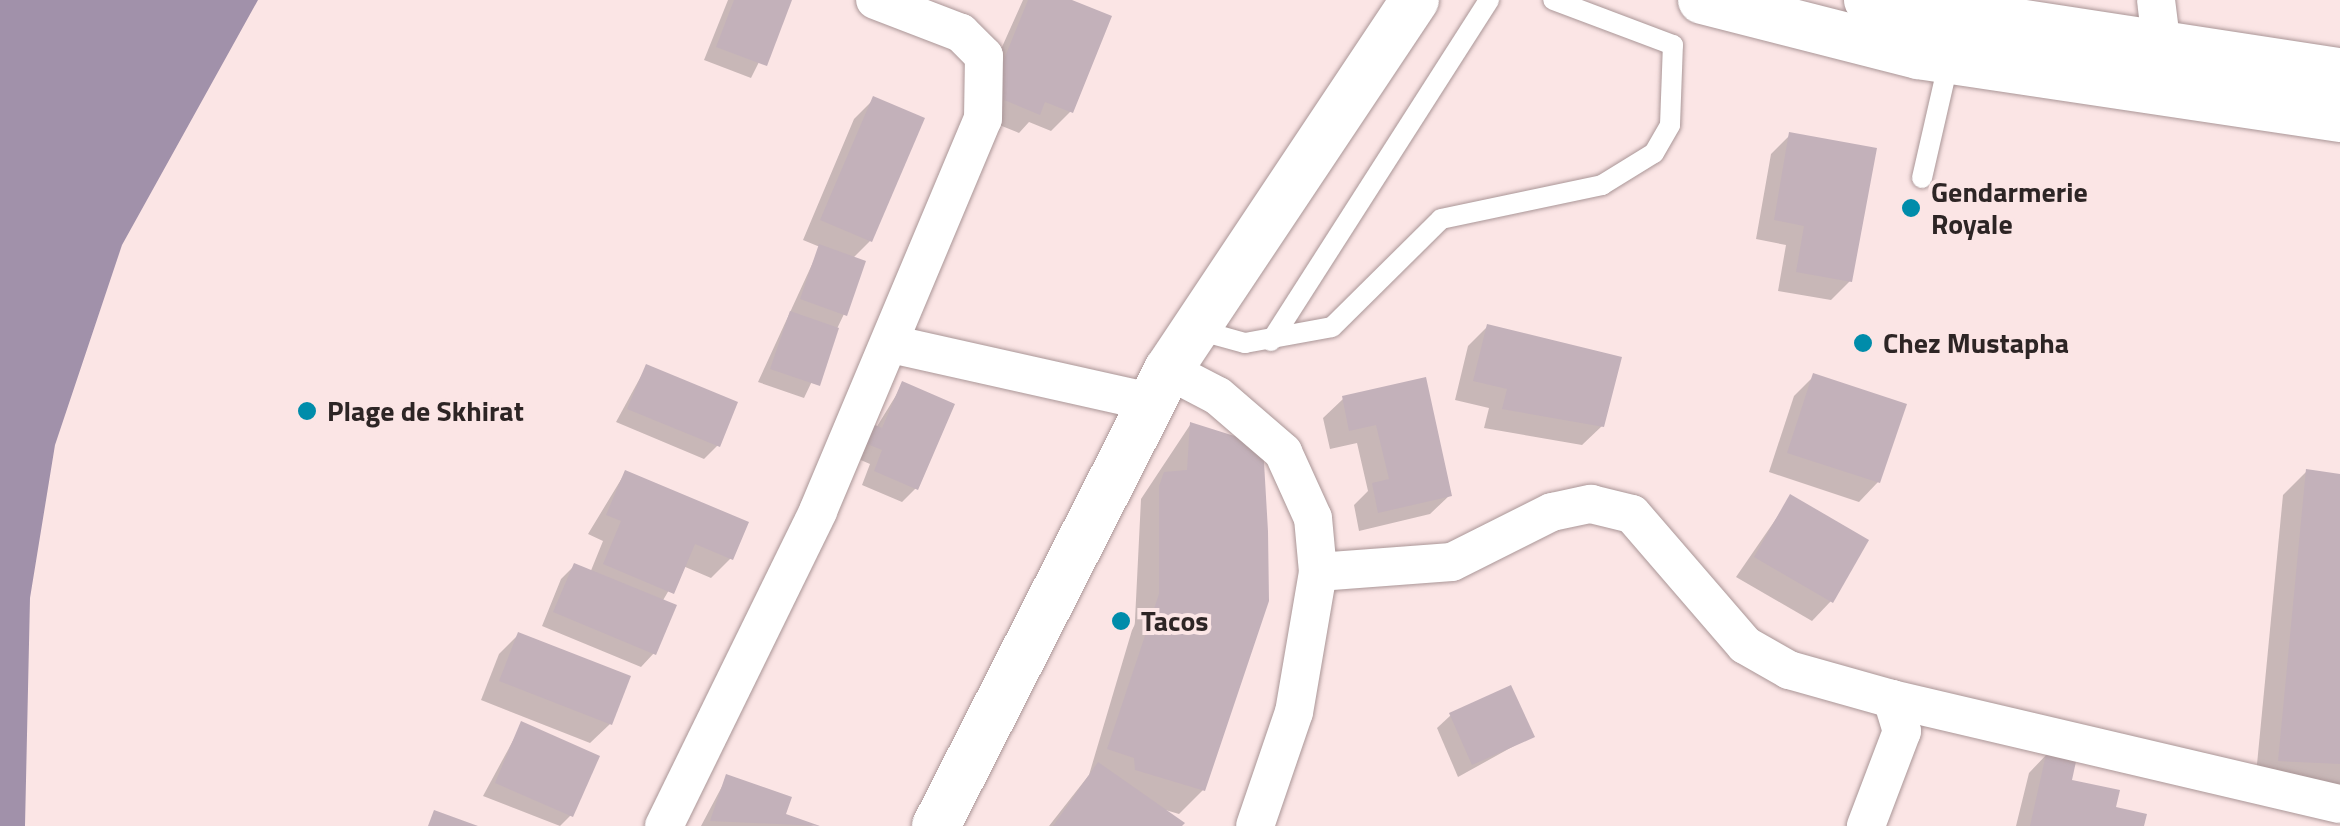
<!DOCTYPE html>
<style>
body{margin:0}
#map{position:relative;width:2340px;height:826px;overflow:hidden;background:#fbe5e5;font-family:"Titillium Web",sans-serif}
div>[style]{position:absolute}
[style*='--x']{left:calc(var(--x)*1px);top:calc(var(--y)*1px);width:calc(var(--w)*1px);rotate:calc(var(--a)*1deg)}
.water>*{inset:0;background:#a191aa}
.shadow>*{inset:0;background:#0003}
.building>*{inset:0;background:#c3b1ba}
.roads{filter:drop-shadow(0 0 2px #aa9697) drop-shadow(0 0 2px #aa9697)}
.service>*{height:20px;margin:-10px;padding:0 10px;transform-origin:10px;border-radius:10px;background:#fff}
.minor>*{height:38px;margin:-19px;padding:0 19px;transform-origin:19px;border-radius:19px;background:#fff}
.tertiary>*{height:48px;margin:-24px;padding:0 24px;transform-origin:24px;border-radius:24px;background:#fff}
.dots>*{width:28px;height:28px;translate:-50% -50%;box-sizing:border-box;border:5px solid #fbe5e5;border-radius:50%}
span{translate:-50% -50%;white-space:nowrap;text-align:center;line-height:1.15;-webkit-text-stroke:8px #fbe5e5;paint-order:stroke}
.poi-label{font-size:28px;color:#2d2525;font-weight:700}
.left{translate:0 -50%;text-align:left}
</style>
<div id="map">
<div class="water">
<i style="clip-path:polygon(0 0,258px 0,122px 245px,55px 445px,30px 598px,25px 826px,0 826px)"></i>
</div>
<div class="shadow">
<i style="clip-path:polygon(728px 0,790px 0,751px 78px,704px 60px)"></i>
<i style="clip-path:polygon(1023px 0,1065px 0,1070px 112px,1051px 131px,1029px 122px,1019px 133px,972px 114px)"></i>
<i style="clip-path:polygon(874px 99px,870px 241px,852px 259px,844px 314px,804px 398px,758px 382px,820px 247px,803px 240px,854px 119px)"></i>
<i style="clip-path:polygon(1790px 135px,1850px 281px,1831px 300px,1778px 291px,1786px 245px,1756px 239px,1771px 154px)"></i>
<i style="clip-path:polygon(1487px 327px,1602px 426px,1582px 445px,1484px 428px,1489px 408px,1455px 400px,1468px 346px)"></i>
<i style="clip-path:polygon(646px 367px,718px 445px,704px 459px,616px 422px)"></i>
<i style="clip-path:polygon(1814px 376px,1878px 482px,1859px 502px,1769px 472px,1794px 396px)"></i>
<i style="clip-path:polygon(1424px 380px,1450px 495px,1430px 514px,1359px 531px,1354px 505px,1368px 491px,1357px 443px,1330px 449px,1323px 418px,1343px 399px)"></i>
<i style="clip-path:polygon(903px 384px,916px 488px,902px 502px,862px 485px,870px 464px,842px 452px,876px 428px)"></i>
<i style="clip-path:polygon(1190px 425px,1203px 790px,1179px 814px,1162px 809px,1179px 826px,1049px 826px,1089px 775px,1135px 620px,1141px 499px)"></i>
<i style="clip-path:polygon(2307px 471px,2340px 476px,2340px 789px,2255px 785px,2283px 495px)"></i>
<i style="clip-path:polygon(625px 473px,731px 558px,711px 578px,683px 566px,662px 602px,654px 653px,641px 667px,542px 626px,561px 579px,574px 566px,590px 573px,603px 541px,588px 534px)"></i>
<i style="clip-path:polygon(1791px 497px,1831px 601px,1812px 621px,1736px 577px)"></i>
<i style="clip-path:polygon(518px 635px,610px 724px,590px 743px,481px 700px,499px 654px)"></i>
<i style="clip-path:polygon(1451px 715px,1532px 736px,1458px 777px,1437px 728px)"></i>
<i style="clip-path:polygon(522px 724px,571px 815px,560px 826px,483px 796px)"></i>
<i style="clip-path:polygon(2048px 753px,2069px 782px,2141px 826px,2016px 826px,2029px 773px)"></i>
<i style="clip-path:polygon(727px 777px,783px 816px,814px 826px,701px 826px)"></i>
</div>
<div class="building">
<i style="clip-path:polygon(734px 0,792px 0,767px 66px,716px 47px)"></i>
<i style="clip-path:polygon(1028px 0,1072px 0,1112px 16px,1073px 113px,1045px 102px,1040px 115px,990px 94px)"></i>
<i style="clip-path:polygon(873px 96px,925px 118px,872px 242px,820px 220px)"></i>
<i style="clip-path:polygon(1789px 132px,1877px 148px,1852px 282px,1796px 272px,1804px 226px,1774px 220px)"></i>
<i style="clip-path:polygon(819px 244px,866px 261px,847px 316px,800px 299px)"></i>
<i style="clip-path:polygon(790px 311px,839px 328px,820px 386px,770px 369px)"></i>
<i style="clip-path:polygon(1487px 324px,1622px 357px,1604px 427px,1502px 409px,1507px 389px,1473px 381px)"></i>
<i style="clip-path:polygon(646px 364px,738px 402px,720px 447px,627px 409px)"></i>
<i style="clip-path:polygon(1813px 373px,1907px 404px,1880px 483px,1787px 453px)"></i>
<i style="clip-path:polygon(1426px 377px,1452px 496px,1378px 513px,1372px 483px,1389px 479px,1376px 425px,1349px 431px,1342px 396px)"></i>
<i style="clip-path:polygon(902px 381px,955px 404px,918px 490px,874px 471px,882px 450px,853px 438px,861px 419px,882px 428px)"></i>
<i style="clip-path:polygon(1190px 422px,1263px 445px,1268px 531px,1269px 601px,1205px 791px,1135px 770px,1134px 758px,1107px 749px,1159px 594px,1159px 486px,1164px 472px,1187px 470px)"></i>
<i style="clip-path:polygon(2306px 469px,2340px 474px,2340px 764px,2278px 761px)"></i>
<i style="clip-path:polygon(625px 470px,749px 522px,733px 560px,695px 544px,674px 594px,603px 564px,621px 521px,606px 515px)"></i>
<i style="clip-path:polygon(1790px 494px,1869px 540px,1833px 603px,1754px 557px)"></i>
<i style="clip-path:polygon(574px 563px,677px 605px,656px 655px,553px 612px)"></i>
<i style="clip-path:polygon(518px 632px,631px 676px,612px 725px,499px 681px)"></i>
<i style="clip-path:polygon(1511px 685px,1535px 737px,1472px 765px,1449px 713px)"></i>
<i style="clip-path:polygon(521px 721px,600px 756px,573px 817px,495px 783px)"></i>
<i style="clip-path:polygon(2047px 750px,2077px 757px,2072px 780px,2120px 790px,2116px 807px,2147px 814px,2144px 826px,2030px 826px)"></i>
<i style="clip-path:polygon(1098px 762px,1185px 823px,1182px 826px,1053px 826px)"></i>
<i style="clip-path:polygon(726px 774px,792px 797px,786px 814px,820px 826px,710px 821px)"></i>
<i style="clip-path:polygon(434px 810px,478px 826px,428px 826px)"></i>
</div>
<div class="roads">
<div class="service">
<i style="--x:1922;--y:178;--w:121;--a:-77.1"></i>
<i style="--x:1198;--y:330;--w:49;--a:15.5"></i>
<i style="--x:1245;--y:343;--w:88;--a:-10.4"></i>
<i style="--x:1332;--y:327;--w:153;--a:-44.7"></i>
<i style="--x:1441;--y:219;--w:165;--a:-11.9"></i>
<i style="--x:1602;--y:185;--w:61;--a:-31.6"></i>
<i style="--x:1654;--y:153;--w:32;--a:-60"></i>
<i style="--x:1670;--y:125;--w:80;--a:-87.9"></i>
<i style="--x:1673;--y:45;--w:128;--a:-159.4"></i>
<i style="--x:1271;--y:341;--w:405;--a:-57.4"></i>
</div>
<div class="minor">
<i style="--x:2156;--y:0;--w:73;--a:82.9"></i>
<i style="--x:891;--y:344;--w:266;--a:12.6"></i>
<i style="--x:1168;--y:370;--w:56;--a:27.5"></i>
<i style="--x:1218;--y:396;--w:86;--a:40.7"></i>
<i style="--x:1283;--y:452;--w:72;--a:65.6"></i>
<i style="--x:1313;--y:518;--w:54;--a:84.7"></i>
<i style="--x:1318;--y:572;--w:142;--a:99.7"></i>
<i style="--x:1294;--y:712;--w:120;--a:108.9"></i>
<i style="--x:1318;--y:572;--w:134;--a:-4.3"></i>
<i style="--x:1452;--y:562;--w:112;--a:-26.6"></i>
<i style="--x:1552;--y:512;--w:40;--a:-12"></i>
<i style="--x:1591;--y:504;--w:42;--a:13.7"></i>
<i style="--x:1632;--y:514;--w:173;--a:49.2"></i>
<i style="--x:1745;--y:645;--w:51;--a:29.6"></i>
<i style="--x:1789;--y:670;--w:107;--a:15.7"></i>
<i style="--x:1892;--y:699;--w:34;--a:73"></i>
<i style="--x:1902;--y:731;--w:102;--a:110.8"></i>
<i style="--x:1892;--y:699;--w:460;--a:13.2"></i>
<i style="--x:664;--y:826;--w:351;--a:-63.9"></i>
<i style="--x:818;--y:511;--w:425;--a:-67.2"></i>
<i style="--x:983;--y:119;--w:63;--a:-89.1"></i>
<i style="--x:984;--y:56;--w:33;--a:-135"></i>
<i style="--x:961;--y:33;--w:92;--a:-159"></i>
</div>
<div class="tertiary">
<i style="--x:1702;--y:0;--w:223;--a:14.3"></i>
<i style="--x:1918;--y:55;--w:427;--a:8.5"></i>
<i style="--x:1868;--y:0;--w:477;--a:8.7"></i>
<i style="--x:936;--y:826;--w:512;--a:-63.03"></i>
<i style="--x:1168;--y:370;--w:445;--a:-56.3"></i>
</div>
</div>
<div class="dots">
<i style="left:1911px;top:208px;background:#008caa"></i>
<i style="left:1863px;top:343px;background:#008caa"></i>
<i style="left:307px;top:411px;background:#008caa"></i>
<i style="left:1121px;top:621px;background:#008caa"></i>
</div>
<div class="poi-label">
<span class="left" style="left:1931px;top:208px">Gendarmerie<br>Royale</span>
<span class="left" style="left:1883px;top:343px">Chez Mustapha</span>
<span class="left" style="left:327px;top:411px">Plage de Skhirat</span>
<span class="left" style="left:1141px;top:621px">Tacos</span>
</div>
</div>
